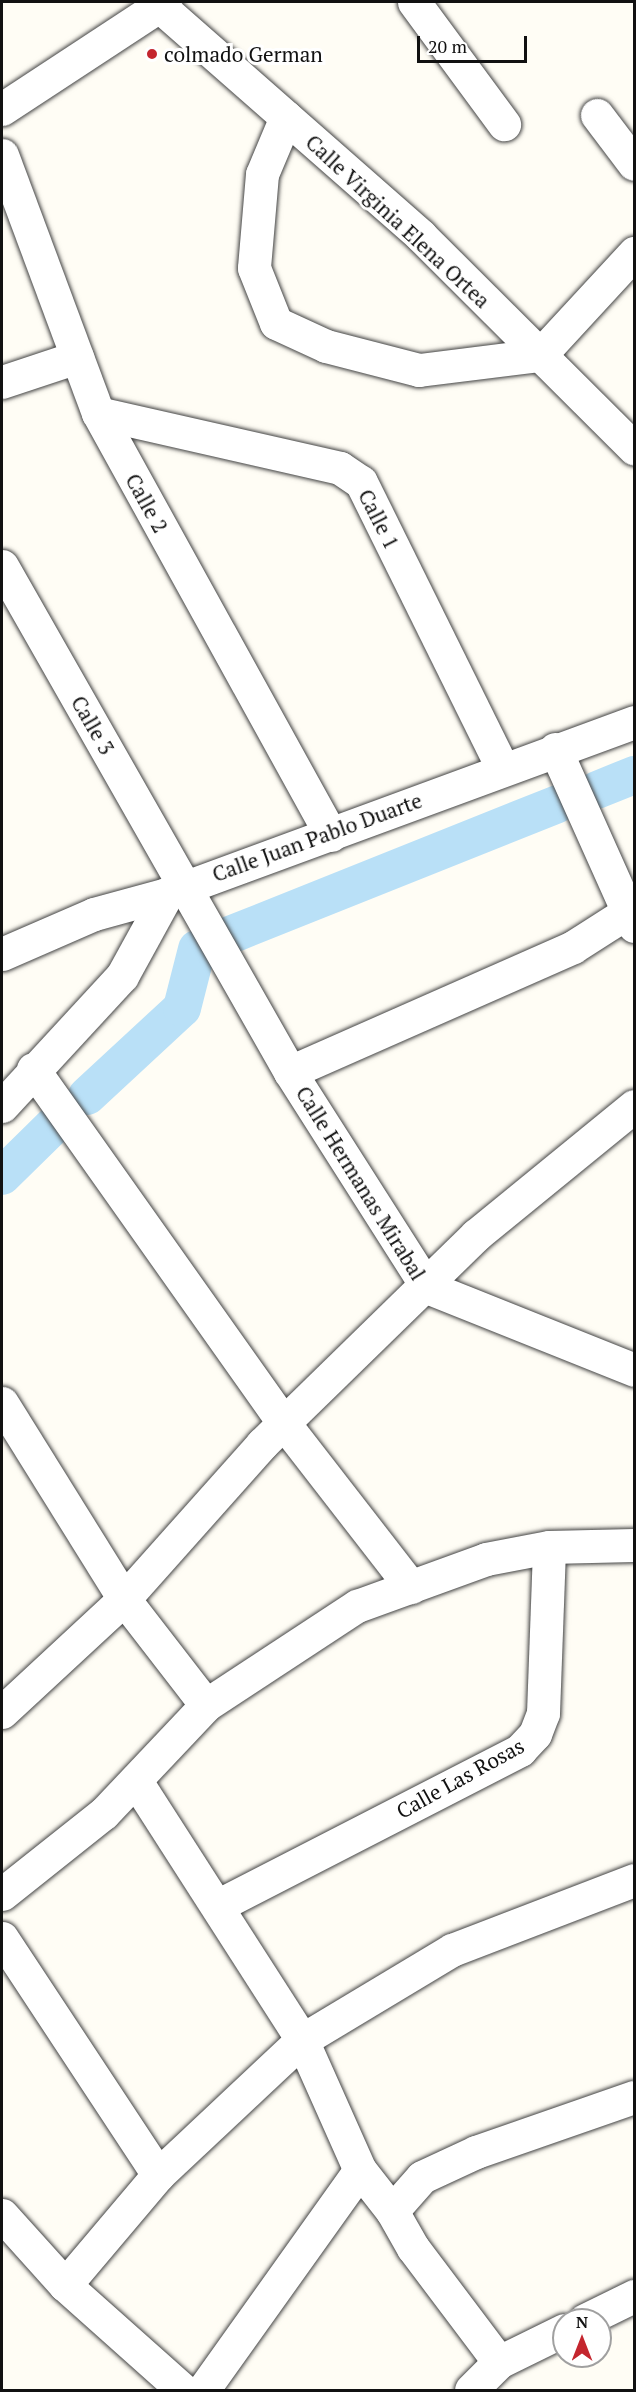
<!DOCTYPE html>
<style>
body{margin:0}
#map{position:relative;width:636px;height:2392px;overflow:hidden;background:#fffdf5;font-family:"PT Serif",serif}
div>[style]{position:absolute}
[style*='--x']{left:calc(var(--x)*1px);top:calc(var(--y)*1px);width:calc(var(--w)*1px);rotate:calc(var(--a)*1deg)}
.canal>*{height:38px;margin:-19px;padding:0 19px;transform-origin:19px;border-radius:19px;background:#b9e0f7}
.roads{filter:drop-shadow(0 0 2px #444) drop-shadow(0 0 2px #444)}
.minor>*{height:33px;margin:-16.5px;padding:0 16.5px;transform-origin:16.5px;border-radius:16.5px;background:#fff}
.dots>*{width:16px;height:16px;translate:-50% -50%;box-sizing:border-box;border:3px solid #fff;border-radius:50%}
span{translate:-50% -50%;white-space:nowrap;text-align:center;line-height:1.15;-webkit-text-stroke:6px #fff;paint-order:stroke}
.poi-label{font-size:21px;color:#111}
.left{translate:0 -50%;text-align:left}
.street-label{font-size:21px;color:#111}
.frame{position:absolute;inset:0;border:3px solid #111;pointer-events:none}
.north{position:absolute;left:552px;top:2308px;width:60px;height:60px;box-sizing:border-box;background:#fff;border:2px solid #a0a0a0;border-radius:50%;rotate:0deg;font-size:16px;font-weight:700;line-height:24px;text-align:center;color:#111}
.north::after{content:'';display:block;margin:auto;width:21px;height:27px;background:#c4262e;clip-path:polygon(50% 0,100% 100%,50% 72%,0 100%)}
.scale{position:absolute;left:417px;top:36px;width:110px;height:27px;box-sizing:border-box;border:3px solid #111;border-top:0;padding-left:8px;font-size:18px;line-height:21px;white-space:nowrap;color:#111;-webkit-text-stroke:4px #fff;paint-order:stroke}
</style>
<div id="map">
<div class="canal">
<i style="--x:597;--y:790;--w:40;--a:-22"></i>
<i style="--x:230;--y:935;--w:352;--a:-21.8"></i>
<i style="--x:87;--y:1096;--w:129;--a:-42.8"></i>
<i style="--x:182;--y:1008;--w:61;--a:-75.7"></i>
<i style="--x:2;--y:1176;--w:74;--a:-44.5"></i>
</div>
<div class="roads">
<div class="minor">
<i style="--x:155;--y:2;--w:354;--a:41.3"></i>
<i style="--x:421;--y:236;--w:301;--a:44.9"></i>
<i style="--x:414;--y:2;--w:152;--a:53.6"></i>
<i style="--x:2;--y:109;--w:195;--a:-33.3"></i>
<i style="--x:597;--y:115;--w:61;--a:52.9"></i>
<i style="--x:286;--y:117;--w:62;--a:112.8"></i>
<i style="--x:262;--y:174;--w:94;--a:94.9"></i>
<i style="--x:254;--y:268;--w:59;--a:68.2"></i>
<i style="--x:276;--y:323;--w:55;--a:24.7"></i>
<i style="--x:326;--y:346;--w:96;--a:14.5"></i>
<i style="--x:419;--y:370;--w:122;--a:-7.1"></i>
<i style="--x:540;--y:355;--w:139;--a:-47.3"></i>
<i style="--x:2;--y:155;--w:275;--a:69.6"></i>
<i style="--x:98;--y:413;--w:482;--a:61.1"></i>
<i style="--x:2;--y:382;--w:79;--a:-18.4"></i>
<i style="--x:98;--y:413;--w:248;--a:12.8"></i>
<i style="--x:340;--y:468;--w:25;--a:34"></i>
<i style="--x:361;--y:482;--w:320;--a:63.7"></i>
<i style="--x:2;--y:566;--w:582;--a:60.35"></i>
<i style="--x:290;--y:1072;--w:255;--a:57.5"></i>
<i style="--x:427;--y:1287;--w:223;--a:21.8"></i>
<i style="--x:555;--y:749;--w:194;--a:65.9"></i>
<i style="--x:2;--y:954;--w:100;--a:-23.5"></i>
<i style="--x:94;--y:914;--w:76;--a:-15.3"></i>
<i style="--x:167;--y:894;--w:498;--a:-20.2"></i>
<i style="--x:33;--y:1069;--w:433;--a:54.7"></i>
<i style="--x:283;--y:1422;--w:209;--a:52.2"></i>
<i style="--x:290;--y:1072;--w:309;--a:-23.8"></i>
<i style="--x:573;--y:947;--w:72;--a:-32.6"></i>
<i style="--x:2;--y:1106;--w:177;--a:-47.3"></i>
<i style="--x:122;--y:976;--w:94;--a:-61.2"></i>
<i style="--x:2;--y:1403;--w:231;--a:58.1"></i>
<i style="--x:124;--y:1599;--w:134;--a:52.3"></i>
<i style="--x:2;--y:1712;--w:166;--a:-42.8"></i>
<i style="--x:124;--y:1599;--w:208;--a:-48.3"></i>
<i style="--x:262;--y:1444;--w:299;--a:-44.3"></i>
<i style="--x:476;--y:1235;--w:204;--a:-39.2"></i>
<i style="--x:136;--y:1781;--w:308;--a:57.3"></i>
<i style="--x:302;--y:2040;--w:142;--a:66"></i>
<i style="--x:360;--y:2170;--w:52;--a:52"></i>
<i style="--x:2;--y:1894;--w:130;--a:-38.5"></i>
<i style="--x:104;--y:1813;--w:149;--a:-46.6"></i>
<i style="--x:206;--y:1705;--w:181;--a:-33.3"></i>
<i style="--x:357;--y:1606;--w:137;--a:-20"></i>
<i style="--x:486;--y:1559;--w:64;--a:-10.8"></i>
<i style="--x:549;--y:1547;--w:85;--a:-1.3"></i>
<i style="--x:217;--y:1906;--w:341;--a:-27.2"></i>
<i style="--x:520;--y:1750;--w:22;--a:-47"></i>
<i style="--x:535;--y:1734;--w:22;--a:-69"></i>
<i style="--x:543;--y:1713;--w:166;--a:-87.9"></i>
<i style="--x:2;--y:1938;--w:284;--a:56.6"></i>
<i style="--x:2;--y:2215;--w:94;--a:48"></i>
<i style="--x:65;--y:2285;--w:158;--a:41.7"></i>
<i style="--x:65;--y:2285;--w:144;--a:-49.8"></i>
<i style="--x:158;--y:2175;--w:197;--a:-43.2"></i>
<i style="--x:302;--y:2040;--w:175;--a:-31"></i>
<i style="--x:452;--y:1950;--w:195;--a:-21"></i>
<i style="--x:585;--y:2320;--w:55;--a:-26.1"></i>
<i style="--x:499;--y:2362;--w:143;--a:-127"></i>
<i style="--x:413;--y:2248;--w:43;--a:-119.6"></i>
<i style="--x:392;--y:2211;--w:45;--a:-48.6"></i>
<i style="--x:422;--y:2177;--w:60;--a:-24.8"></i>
<i style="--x:476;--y:2152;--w:167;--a:-19.2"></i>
<i style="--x:203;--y:2390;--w:270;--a:-54.5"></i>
<i style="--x:471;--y:2390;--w:40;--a:-45"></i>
<i style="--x:499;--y:2362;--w:72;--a:-26.2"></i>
</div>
</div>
<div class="dots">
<i style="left:152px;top:54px;background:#c4262e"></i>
</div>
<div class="poi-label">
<span class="left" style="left:164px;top:54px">colmado German</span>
</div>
<div class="street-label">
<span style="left:398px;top:221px;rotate:43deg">Calle Virginia Elena Ortea</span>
<span style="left:147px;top:503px;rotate:61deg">Calle 2</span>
<span style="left:379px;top:519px;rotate:63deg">Calle 1</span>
<span style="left:93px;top:725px;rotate:60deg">Calle 3</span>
<span style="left:317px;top:837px;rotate:-20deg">Calle Juan Pablo Duarte</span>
<span style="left:361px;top:1183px;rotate:58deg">Calle Hermanas Mirabal</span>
<span style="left:460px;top:1778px;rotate:-29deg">Calle Las Rosas</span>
</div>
<div class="frame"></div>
<div class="north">N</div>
<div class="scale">20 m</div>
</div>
